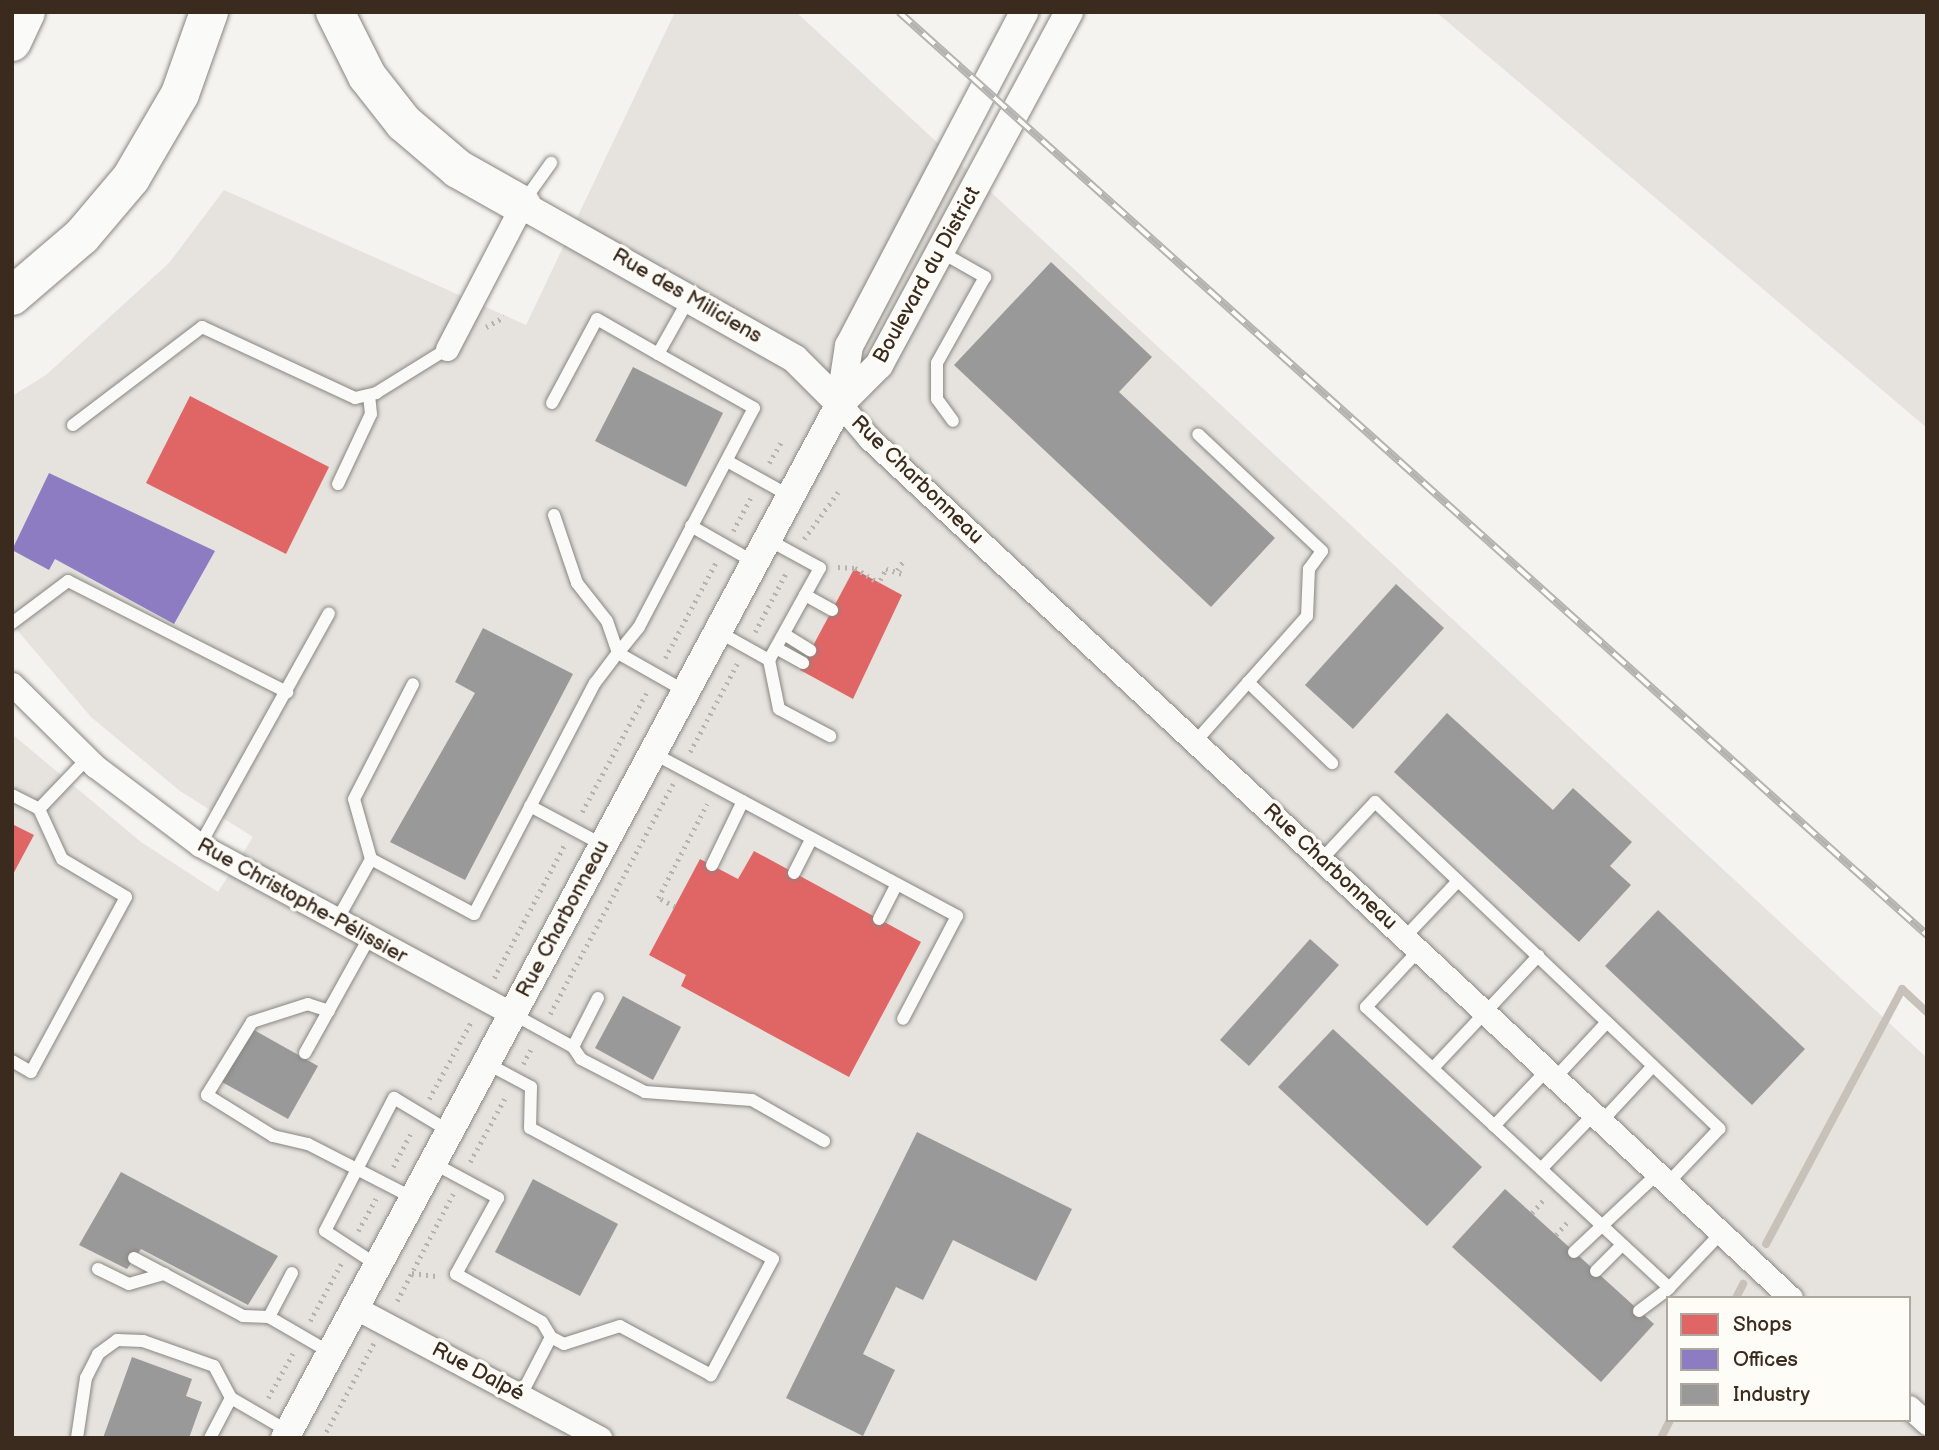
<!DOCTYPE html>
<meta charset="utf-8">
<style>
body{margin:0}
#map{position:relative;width:1939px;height:1450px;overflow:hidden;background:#f4f3ef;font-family:"Balsamiq Sans",sans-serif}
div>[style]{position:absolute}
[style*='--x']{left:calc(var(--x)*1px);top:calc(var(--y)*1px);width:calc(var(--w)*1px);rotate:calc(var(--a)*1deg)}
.built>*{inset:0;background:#e6e3de}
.shops>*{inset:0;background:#e06666}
.offices>*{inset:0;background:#8e7cc3}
.industry>*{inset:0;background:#999}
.stream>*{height:8px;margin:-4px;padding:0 4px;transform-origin:4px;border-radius:4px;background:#c7c1ba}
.path>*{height:4.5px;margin-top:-2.25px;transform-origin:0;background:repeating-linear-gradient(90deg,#b5b3b0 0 2px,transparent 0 7px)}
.roads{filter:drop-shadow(0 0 2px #898681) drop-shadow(0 0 2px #898681)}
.service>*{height:12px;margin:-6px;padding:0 6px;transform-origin:6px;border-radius:6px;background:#fafaf8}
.minor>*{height:23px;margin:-11.5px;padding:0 11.5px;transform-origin:11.5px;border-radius:11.5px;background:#fafaf8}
.tertiary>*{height:28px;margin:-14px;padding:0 14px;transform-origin:14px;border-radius:14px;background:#fafaf8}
.motorway>*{height:38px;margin:-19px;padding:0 19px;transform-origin:19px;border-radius:19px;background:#fafaf8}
.rail>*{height:8px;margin-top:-4px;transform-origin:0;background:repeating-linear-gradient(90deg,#fdfcf7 0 16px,#b5b3b0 0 32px);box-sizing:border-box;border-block:2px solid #b5b3b0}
span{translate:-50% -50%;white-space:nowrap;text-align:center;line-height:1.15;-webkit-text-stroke:7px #fdfcf7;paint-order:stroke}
.street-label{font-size:21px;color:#3b2a1e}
.frame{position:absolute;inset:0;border:14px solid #3b2a1e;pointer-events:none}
.legend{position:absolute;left:1666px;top:1296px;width:245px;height:126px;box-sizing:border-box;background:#fdfcf7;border:2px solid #afa8a0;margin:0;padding:9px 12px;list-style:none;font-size:21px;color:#3b2a1e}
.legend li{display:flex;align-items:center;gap:14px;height:35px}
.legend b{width:35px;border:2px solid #afa8a0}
</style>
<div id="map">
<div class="built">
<i style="clip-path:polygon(evenodd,675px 12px,796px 12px,1927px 1058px,1927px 1438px,12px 1438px,12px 734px,141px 842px,218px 892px,253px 837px,180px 791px,91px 717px,12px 624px,12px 396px,46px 375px,169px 263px,224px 190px,526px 325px,675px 12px,1668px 1298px,1909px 1298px,1909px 1420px,1668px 1420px,1668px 1298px)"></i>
<i style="clip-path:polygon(1436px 12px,1927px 12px,1927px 428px)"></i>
</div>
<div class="shops">
<i style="clip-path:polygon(190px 396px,329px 467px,286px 554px,146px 483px)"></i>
<i style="clip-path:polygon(854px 569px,902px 595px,853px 699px,800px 670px)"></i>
<i style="clip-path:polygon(12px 824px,34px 835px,12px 876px)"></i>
<i style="clip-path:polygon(754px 851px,921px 942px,849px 1077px,681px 986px,686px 975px,649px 955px,700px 859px,738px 879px)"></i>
</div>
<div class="offices">
<i style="clip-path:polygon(49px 473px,215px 551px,174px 624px,55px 559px,49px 570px,12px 550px)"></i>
</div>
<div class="industry">
<i style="clip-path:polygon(1051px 262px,1152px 357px,1119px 392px,1275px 538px,1211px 607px,954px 365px)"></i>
<i style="clip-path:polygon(633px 367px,723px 413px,686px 487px,595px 441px)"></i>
<i style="clip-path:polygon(1396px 584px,1444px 628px,1353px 729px,1305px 685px)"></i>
<i style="clip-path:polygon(483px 628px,573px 674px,465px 880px,390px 842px,475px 693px,455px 682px)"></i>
<i style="clip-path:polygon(1447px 713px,1553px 810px,1573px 788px,1632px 842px,1610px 866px,1631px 885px,1579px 942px,1394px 772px)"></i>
<i style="clip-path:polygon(1658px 910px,1805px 1049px,1752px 1105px,1605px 966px)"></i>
<i style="clip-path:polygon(1310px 939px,1339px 965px,1249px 1066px,1220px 1040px)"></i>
<i style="clip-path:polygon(623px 996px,681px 1027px,653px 1080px,595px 1048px)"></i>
<i style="clip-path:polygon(252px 1029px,318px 1066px,288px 1119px,222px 1082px)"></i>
<i style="clip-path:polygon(1333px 1029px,1482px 1167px,1427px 1226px,1278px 1087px)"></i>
<i style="clip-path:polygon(917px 1132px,1072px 1209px,1036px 1281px,953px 1240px,923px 1300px,896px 1287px,863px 1354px,895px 1370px,863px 1436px,786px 1398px)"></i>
<i style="clip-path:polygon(121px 1172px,278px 1256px,248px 1305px,141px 1249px,127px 1269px,79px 1245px)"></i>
<i style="clip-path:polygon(533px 1179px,618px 1224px,580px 1296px,495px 1252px)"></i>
<i style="clip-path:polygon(1505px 1189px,1654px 1324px,1601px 1382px,1452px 1247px)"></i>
<i style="clip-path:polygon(132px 1357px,192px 1379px,186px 1396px,202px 1402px,189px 1438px,103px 1438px)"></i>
</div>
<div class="stream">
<i style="--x:1766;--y:1244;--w:289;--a:-61.9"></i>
<i style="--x:1902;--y:989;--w:34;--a:43"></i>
<i style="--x:1736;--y:1298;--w:16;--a:-63"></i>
<i style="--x:1661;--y:1438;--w:20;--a:-63"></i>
</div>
<div class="path">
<i style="--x:486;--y:327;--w:21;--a:-29"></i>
<i style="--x:769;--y:463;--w:28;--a:-60"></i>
<i style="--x:733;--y:531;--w:40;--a:-62"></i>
<i style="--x:804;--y:539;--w:58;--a:-54.1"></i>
<i style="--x:838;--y:567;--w:17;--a:3"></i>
<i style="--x:855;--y:568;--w:28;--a:32"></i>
<i style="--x:897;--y:570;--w:14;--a:-56"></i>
<i style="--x:880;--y:580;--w:13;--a:-61"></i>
<i style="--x:886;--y:569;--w:19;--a:16"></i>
<i style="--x:755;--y:632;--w:69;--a:-62.3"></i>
<i style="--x:665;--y:658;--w:111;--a:-62"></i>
<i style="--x:690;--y:752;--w:100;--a:-61.9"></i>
<i style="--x:582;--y:812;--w:139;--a:-61.6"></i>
<i style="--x:675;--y:907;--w:19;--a:-152"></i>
<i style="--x:658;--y:898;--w:106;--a:-62.5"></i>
<i style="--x:494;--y:978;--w:152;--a:-62.1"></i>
<i style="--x:550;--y:1014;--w:261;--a:-61.9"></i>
<i style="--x:523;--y:1064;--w:19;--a:-62"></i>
<i style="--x:429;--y:1099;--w:90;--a:-61.4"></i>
<i style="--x:470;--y:1162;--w:75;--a:-61.4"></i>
<i style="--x:393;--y:1167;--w:41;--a:-62.2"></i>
<i style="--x:1532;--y:1213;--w:20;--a:-49"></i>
<i style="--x:358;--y:1231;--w:37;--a:-61"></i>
<i style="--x:1556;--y:1235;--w:20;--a:-49"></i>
<i style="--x:412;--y:1273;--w:26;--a:7"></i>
<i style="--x:397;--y:1301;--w:121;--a:-62.4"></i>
<i style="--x:310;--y:1321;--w:65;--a:-61.5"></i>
<i style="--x:268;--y:1398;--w:51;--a:-60.9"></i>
<i style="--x:323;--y:1438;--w:108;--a:-61.8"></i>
</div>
<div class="roads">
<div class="service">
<i style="--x:524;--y:201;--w:47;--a:-54.6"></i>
<i style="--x:941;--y:252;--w:51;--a:29.6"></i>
<i style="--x:985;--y:277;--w:98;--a:119.2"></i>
<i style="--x:937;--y:363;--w:36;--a:90"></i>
<i style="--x:937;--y:399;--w:27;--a:54"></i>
<i style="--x:552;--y:403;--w:95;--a:-61.8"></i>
<i style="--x:597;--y:319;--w:70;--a:29.8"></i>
<i style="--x:73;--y:425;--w:162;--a:-37.2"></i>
<i style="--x:202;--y:327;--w:169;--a:24.9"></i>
<i style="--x:355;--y:398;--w:22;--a:-13"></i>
<i style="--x:376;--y:393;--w:84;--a:-31.8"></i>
<i style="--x:727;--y:461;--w:72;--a:29.1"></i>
<i style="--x:338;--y:484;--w:77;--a:-64.8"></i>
<i style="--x:371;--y:414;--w:18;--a:-96"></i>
<i style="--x:554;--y:515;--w:72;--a:71.3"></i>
<i style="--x:577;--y:583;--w:48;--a:51.7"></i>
<i style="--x:607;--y:621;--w:34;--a:71"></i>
<i style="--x:691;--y:526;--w:73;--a:29.7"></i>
<i style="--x:805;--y:595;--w:31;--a:29"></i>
<i style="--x:12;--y:623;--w:70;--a:-36.9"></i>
<i style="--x:68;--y:581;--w:246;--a:26.9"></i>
<i style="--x:717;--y:631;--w:60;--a:29.1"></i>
<i style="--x:769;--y:660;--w:74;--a:-61"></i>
<i style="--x:805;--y:595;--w:31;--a:-61"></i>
<i style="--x:820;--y:568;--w:60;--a:-151.3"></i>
<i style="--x:784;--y:634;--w:31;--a:32"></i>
<i style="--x:776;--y:648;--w:31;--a:29"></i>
<i style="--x:618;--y:653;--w:33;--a:-51"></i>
<i style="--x:639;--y:627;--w:247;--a:-62.3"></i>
<i style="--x:754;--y:408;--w:110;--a:-150.6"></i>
<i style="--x:658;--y:354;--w:65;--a:-60.7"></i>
<i style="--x:769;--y:660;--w:50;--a:78.5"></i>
<i style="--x:779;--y:709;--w:58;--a:27.9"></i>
<i style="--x:1248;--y:682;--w:117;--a:44"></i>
<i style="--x:1196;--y:741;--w:167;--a:-48.4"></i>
<i style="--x:1307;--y:616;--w:47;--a:-87.6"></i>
<i style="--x:1309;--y:569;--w:22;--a:-54"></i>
<i style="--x:1322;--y:551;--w:170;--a:-136.7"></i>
<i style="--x:653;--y:753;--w:345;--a:28.2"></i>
<i style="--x:957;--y:916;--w:116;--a:117.7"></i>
<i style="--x:12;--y:795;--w:30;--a:27"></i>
<i style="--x:39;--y:809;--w:69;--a:-46.2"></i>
<i style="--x:530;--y:806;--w:83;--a:28.1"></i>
<i style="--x:200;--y:845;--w:265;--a:-60.9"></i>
<i style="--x:371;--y:859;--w:62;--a:-105.8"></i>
<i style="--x:354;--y:799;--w:129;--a:-62.8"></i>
<i style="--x:1322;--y:859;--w:78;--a:-47.1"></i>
<i style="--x:1375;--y:802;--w:475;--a:43.5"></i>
<i style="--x:1719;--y:1129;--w:74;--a:133.4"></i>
<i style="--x:712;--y:865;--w:71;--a:-64.2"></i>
<i style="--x:794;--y:873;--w:39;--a:-63"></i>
<i style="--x:879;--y:919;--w:39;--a:-63"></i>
<i style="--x:336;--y:922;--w:72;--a:-60.9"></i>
<i style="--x:371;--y:859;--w:117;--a:28.1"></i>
<i style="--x:474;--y:914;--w:261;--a:-62.4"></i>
<i style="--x:595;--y:683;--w:38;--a:-53"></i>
<i style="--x:618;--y:653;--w:77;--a:29.6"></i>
<i style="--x:1405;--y:937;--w:77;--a:-46.6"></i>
<i style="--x:1419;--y:950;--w:78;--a:132.9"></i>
<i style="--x:1366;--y:1007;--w:413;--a:42.8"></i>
<i style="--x:1669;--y:1288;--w:76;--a:-46.6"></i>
<i style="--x:329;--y:1011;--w:22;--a:-162"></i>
<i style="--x:308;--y:1004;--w:59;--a:162.2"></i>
<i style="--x:252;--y:1022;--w:86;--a:121.7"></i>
<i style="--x:207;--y:1095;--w:78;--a:31.8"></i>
<i style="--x:273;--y:1136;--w:36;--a:13"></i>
<i style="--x:308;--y:1144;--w:118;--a:27.2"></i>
<i style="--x:513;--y:1014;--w:68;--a:28.8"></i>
<i style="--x:573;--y:1047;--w:55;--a:-63"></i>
<i style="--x:573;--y:1047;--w:14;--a:56"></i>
<i style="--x:581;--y:1059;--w:72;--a:27.3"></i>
<i style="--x:645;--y:1092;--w:107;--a:4.3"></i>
<i style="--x:752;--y:1100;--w:83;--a:29.7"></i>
<i style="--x:305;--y:1053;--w:129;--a:-60.9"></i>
<i style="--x:12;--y:1061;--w:22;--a:30"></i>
<i style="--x:31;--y:1072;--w:199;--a:-61.5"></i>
<i style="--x:126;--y:897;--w:74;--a:-149.3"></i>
<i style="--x:62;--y:859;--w:55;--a:-114.7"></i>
<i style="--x:486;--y:1063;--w:51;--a:28.1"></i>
<i style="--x:531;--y:1087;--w:41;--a:91.4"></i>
<i style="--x:530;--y:1128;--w:276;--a:28.3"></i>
<i style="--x:773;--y:1259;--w:132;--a:118.1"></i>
<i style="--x:711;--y:1375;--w:103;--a:-151.7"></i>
<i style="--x:620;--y:1326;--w:59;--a:162.2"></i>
<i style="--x:564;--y:1344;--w:15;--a:-152"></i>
<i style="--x:1433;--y:1068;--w:154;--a:-46.8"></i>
<i style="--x:1555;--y:1078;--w:76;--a:-47.1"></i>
<i style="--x:1602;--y:1121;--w:75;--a:-47.2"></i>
<i style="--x:1494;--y:1126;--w:77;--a:-46.6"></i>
<i style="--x:433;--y:1163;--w:74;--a:28.3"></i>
<i style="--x:498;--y:1198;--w:87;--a:118.9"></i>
<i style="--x:456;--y:1274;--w:98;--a:29.2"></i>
<i style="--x:542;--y:1322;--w:17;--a:59"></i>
<i style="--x:551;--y:1337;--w:65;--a:117.3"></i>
<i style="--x:1541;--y:1169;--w:76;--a:-46.1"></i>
<i style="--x:1574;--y:1252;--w:115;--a:-43.2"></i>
<i style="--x:134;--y:1258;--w:123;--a:28"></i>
<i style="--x:243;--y:1316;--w:26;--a:2"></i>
<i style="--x:377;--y:1265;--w:62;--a:-146.8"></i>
<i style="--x:325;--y:1231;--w:150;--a:-62.6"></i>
<i style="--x:394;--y:1098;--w:64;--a:31"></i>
<i style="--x:98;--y:1269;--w:34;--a:26"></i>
<i style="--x:129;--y:1284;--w:37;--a:-16"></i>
<i style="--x:1596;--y:1271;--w:37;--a:-45"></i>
<i style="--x:292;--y:1273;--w:50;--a:117.6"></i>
<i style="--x:269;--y:1317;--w:72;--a:30.1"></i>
<i style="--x:1639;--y:1311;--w:38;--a:-37"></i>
<i style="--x:77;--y:1438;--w:61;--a:-81.5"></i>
<i style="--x:86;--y:1378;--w:27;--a:-63"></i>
<i style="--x:98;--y:1354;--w:24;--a:-36"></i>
<i style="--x:117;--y:1340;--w:26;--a:2"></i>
<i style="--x:143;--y:1341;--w:75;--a:19.4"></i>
<i style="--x:214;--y:1366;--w:36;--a:62"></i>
<i style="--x:210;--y:1438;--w:45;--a:-62.3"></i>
<i style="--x:231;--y:1398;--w:66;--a:30.1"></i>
</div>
<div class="minor">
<i style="--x:447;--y:349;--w:162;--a:-62.5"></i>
<i style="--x:840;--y:404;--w:45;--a:49.5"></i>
<i style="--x:869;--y:438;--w:1261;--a:43.01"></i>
<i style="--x:12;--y:684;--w:117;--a:44.7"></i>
<i style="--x:95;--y:766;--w:131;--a:37"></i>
<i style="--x:200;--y:845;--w:355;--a:28.4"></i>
<i style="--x:354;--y:1307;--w:279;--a:28"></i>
<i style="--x:1909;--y:1407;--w:24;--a:42"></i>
</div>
<div class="tertiary">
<i style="--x:522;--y:205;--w:313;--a:29.4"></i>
<i style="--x:795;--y:359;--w:64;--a:45"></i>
<i style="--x:840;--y:404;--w:59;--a:-81.2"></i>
<i style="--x:849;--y:346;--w:377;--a:-62.3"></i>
<i style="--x:285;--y:1438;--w:1174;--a:-61.78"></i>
<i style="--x:840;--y:404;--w:55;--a:-45"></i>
<i style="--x:879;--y:365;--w:401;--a:-61.7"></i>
</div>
<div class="motorway">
<i style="--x:335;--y:12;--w:72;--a:63.4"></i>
<i style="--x:367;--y:76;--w:60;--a:51.8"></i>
<i style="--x:404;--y:123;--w:71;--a:40.4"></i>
<i style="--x:458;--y:169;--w:73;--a:29.4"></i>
<i style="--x:12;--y:42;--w:33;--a:-65"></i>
<i style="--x:12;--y:296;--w:92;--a:-40.6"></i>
<i style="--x:82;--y:236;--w:76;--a:-49.8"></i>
<i style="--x:131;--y:178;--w:97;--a:-59.7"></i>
<i style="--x:180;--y:94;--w:87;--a:-70.5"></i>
</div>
</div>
<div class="rail">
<i style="--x:899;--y:12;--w:1382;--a:41.92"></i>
</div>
<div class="street-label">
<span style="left:927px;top:275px;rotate:-61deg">Boulevard du District</span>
<span style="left:687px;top:296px;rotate:30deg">Rue des Miliciens</span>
<span style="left:917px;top:480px;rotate:44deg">Rue Charbonneau</span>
<span style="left:1330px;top:867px;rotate:43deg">Rue Charbonneau</span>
<span style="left:302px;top:901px;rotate:29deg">Rue Christophe-Pélissier</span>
<span style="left:563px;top:919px;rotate:-62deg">Rue Charbonneau</span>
<span style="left:478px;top:1372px;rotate:28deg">Rue Dalpé</span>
</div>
<div class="frame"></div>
<ul class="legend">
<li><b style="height:19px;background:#e06666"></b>Shops</li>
<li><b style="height:19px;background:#8e7cc3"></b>Offices</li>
<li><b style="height:19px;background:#999"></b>Industry</li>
</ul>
</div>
